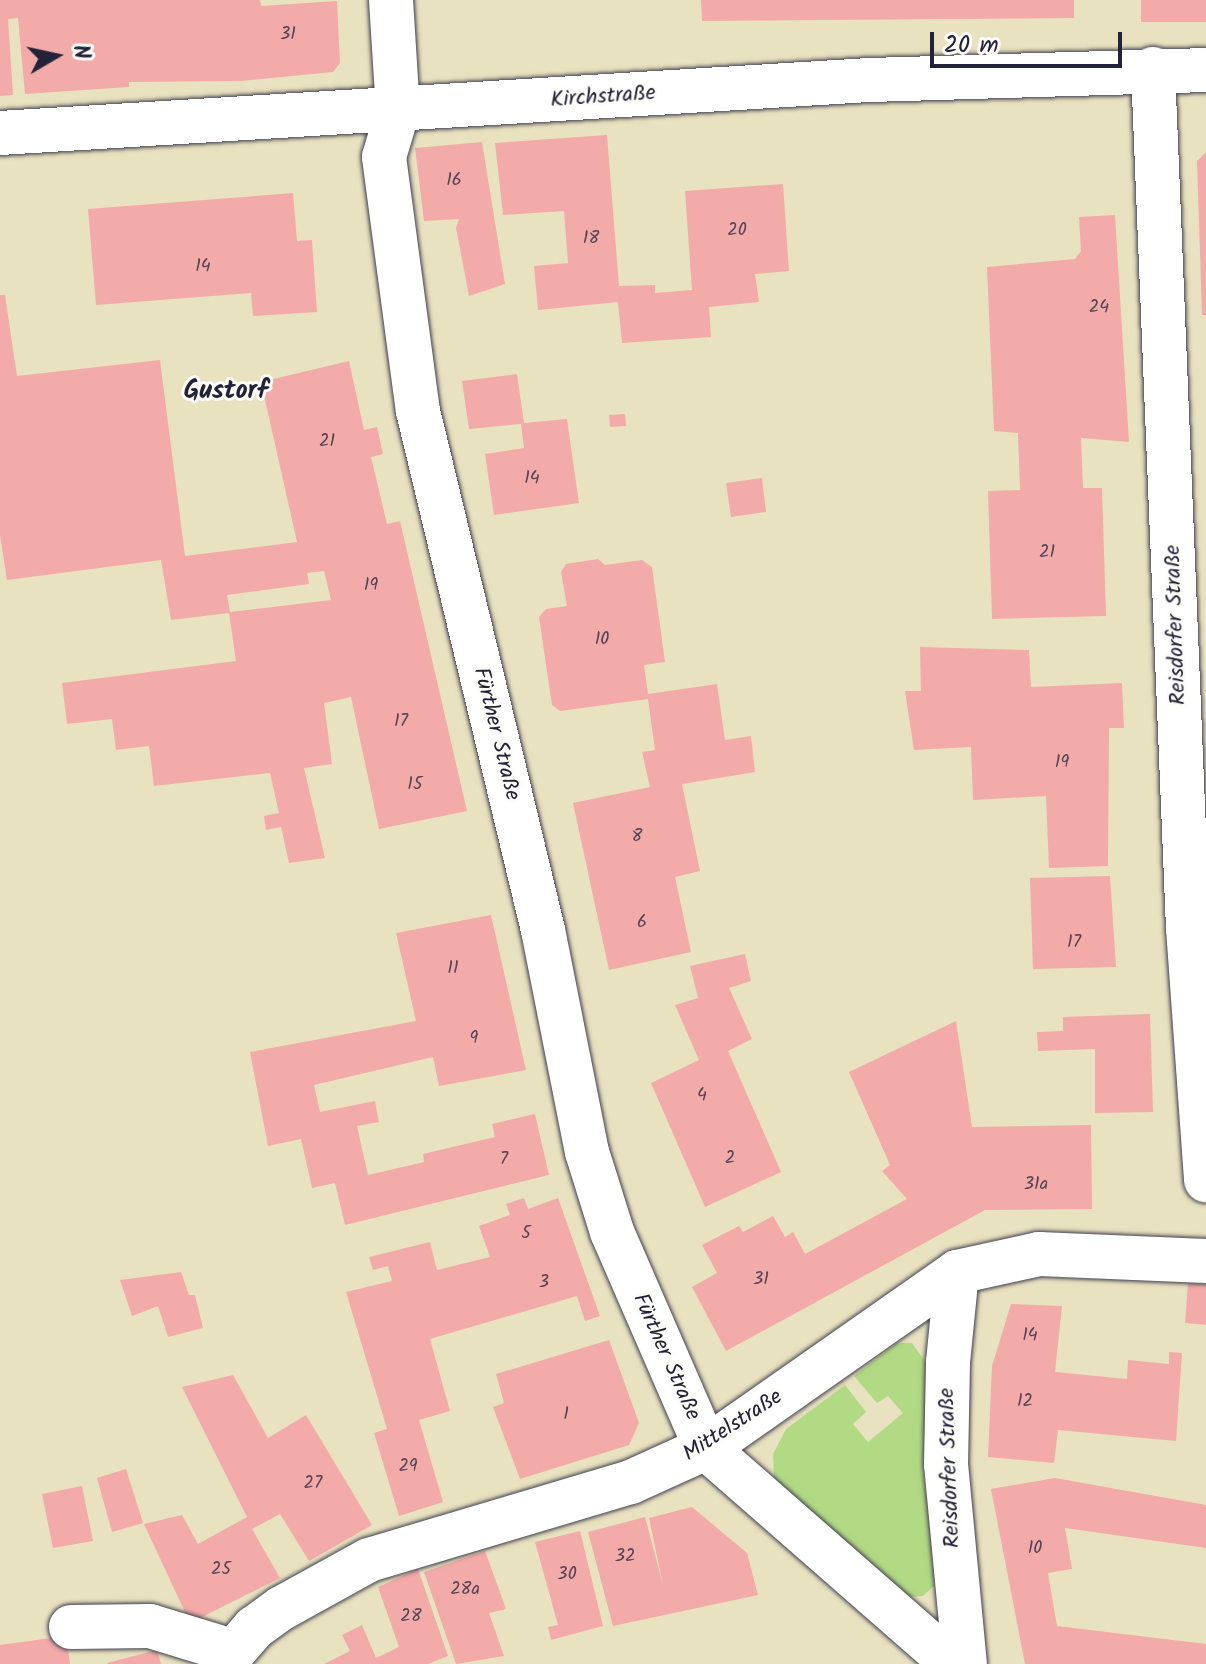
<!DOCTYPE html>
<meta charset="utf-8">
<style>
body{margin:0}
#map{position:relative;width:1206px;height:1664px;overflow:hidden;background:#e9e2c0;font-family:Kalam,sans-serif}
div>[style]{position:absolute}
.green>*{inset:0;background:#b2da84}
.building>*{inset:0;background:#f2aba8}
.roads{filter:drop-shadow(0 0 2px #403f4f) drop-shadow(0 0 2px #403f4f)}
.street>*{height:44px;margin:-22px;padding:0 22px;transform-origin:22px;border-radius:22px;background:#fff}
span{translate:-50% -50%;white-space:nowrap;text-align:center;line-height:1.15;-webkit-text-stroke:6px #fdfcf7;paint-order:stroke}
.number-label{font-size:18px;color:#564456}
.number-label span{-webkit-text-stroke-width:0}
.street-label{font-size:22px;color:#22223b}
.quarter-label{font-size:26px;color:#22223b;font-weight:700}
.north{position:absolute;left:16px;top:16px;width:80px;height:80px;-webkit-text-stroke:6px #fdfcf7;paint-order:stroke;rotate:81deg;font-size:22px;font-weight:700;line-height:32px;text-align:center;color:#22223b}
.north::after{content:'';display:block;margin:auto;width:28px;height:36px;background:#22223b;clip-path:polygon(50% 0,100% 100%,50% 72%,0 100%)}
.scale{position:absolute;left:930px;top:32px;width:192px;height:36px;box-sizing:border-box;border:4px solid #22223b;border-top:0;padding-left:10px;font-size:24px;line-height:28px;white-space:nowrap;color:#22223b;-webkit-text-stroke:6px #fdfcf7;paint-order:stroke}
</style>
<div id="map">
<div class="green">
<div style="clip-path:polygon(897px 1343px,912px 1343px,929px 1367px,923px 1469px,935px 1574px,934px 1586px,923px 1596px,909px 1597px,782px 1492px,774px 1477px,773px 1454px,786px 1429px,845px 1385px,866px 1412px,853px 1424px,868px 1442px,903px 1413px,888px 1396px,877px 1403px,854px 1376px)"></div>
</div>
<div class="building">
<div style="clip-path:polygon(0 0,260px 0,261px 6px,337px 1px,340px 63px,333px 72px,241px 81px,129px 82px,129px 87px,25px 94px,18px 18px,8px 19px,13px 95px,0 96px)"></div>
<div style="clip-path:polygon(701px 0,1074px 0,1074px 18px,702px 21px)"></div>
<div style="clip-path:polygon(1141px 0,1206px 0,1206px 22px,1141px 22px)"></div>
<div style="clip-path:polygon(607px 135px,619px 286px,655px 285px,655px 293px,692px 290px,685px 191px,783px 184px,789px 271px,755px 274px,759px 302px,709px 307px,711px 337px,622px 343px,618px 302px,538px 310px,534px 266px,568px 263px,564px 211px,503px 215px,495px 143px)"></div>
<div style="clip-path:polygon(482px 142px,505px 284px,469px 296px,456px 228px,459px 219px,424px 221px,415px 148px)"></div>
<div style="clip-path:polygon(1206px 152px,1206px 315px,1202px 315px,1197px 161px)"></div>
<div style="clip-path:polygon(293px 193px,297px 241px,312px 240px,317px 312px,253px 316px,251px 293px,96px 305px,88px 209px)"></div>
<div style="clip-path:polygon(1115px 215px,1129px 442px,1081px 438px,1083px 488px,1102px 488px,1106px 616px,992px 619px,988px 491px,1020px 490px,1018px 433px,994px 431px,987px 267px,1075px 259px,1081px 251px,1079px 217px)"></div>
<div style="clip-path:polygon(evenodd,0 295px,5px 295px,17px 376px,160px 360px,185px 556px,297px 542px,261px 382px,349px 361px,364px 430px,377px 427px,383px 454px,371px 457px,387px 524px,400px 521px,467px 811px,379px 829px,351px 697px,324px 703px,332px 764px,304px 768px,325px 858px,289px 863px,281px 827px,266px 830px,264px 816px,279px 813px,270px 773px,154px 786px,149px 746px,116px 750px,112px 719px,67px 724px,62px 683px,236px 661px,229px 613px,171px 620px,161px 560px,7px 580px,0 535px,0 295px,324px 571px,331px 600px,230px 612px,227px 595px,309px 584px,307px 573px,324px 571px)"></div>
<div style="clip-path:polygon(517px 374px,524px 423px,567px 419px,579px 503px,494px 515px,485px 454px,524px 448px,521px 424px,469px 429px,462px 381px)"></div>
<div style="clip-path:polygon(625px 414px,626px 426px,610px 427px,609px 415px)"></div>
<div style="clip-path:polygon(762px 478px,766px 512px,731px 517px,726px 483px)"></div>
<div style="clip-path:polygon(598px 559px,605px 565px,642px 560px,652px 567px,665px 662px,644px 665px,648px 694px,717px 684px,725px 740px,751px 736px,755px 772px,682px 784px,700px 871px,675px 877px,691px 952px,609px 970px,573px 803px,650px 787px,642px 752px,655px 750px,648px 699px,560px 711px,552px 705px,539px 617px,546px 609px,567px 606px,561px 572px,566px 564px)"></div>
<div style="clip-path:polygon(920px 647px,1029px 650px,1031px 687px,1122px 683px,1124px 728px,1109px 728px,1108px 866px,1049px 868px,1046px 796px,973px 800px,971px 747px,914px 750px,905px 691px,921px 691px)"></div>
<div style="clip-path:polygon(1110px 876px,1116px 967px,1033px 969px,1030px 878px)"></div>
<div style="clip-path:polygon(491px 915px,526px 1070px,439px 1086px,433px 1057px,314px 1085px,320px 1112px,375px 1101px,379px 1122px,357px 1126px,368px 1175px,424px 1162px,423px 1154px,495px 1137px,492px 1124px,535px 1114px,549px 1175px,345px 1225px,335px 1183px,312px 1188px,301px 1139px,268px 1146px,250px 1052px,416px 1021px,396px 933px)"></div>
<div style="clip-path:polygon(745px 954px,751px 981px,729px 988px,752px 1039px,728px 1051px,781px 1172px,705px 1207px,651px 1083px,699px 1060px,675px 1005px,698px 998px,690px 966px)"></div>
<div style="clip-path:polygon(1150px 1014px,1153px 1112px,1095px 1113px,1095px 1049px,1038px 1051px,1037px 1032px,1063px 1031px,1063px 1017px)"></div>
<div style="clip-path:polygon(956px 1021px,972px 1127px,1091px 1125px,1092px 1209px,985px 1210px,726px 1351px,692px 1287px,717px 1273px,702px 1245px,739px 1226px,743px 1232px,773px 1216px,785px 1237px,793px 1232px,805px 1254px,907px 1199px,882px 1171px,890px 1165px,849px 1072px)"></div>
<div style="clip-path:polygon(524px 1198px,528px 1209px,558px 1198px,600px 1316px,585px 1321px,577px 1296px,430px 1339px,450px 1411px,419px 1420px,443px 1502px,399px 1516px,374px 1433px,387px 1429px,346px 1292px,392px 1281px,388px 1266px,373px 1270px,369px 1257px,430px 1242px,437px 1270px,490px 1257px,479px 1226px,510px 1215px,506px 1204px)"></div>
<div style="clip-path:polygon(181px 1272px,189px 1295px,195px 1295px,203px 1328px,168px 1337px,158px 1306px,132px 1316px,120px 1280px)"></div>
<div style="clip-path:polygon(1188px 1283px,1206px 1285px,1206px 1325px,1185px 1323px)"></div>
<div style="clip-path:polygon(1011px 1304px,1062px 1306px,1055px 1372px,1127px 1379px,1128px 1360px,1169px 1364px,1169px 1352px,1182px 1353px,1176px 1441px,1058px 1430px,1054px 1463px,988px 1457px,992px 1366px)"></div>
<div style="clip-path:polygon(609px 1340px,639px 1423px,629px 1445px,520px 1479px,493px 1407px,504px 1403px,496px 1374px)"></div>
<div style="clip-path:polygon(233px 1375px,268px 1438px,306px 1415px,372px 1525px,309px 1561px,280px 1514px,252px 1529px,280px 1578px,190px 1623px,144px 1524px,182px 1515px,198px 1544px,247px 1517px,182px 1387px)"></div>
<div style="clip-path:polygon(126px 1469px,143px 1523px,112px 1532px,97px 1478px)"></div>
<div style="clip-path:polygon(1055px 1478px,1206px 1505px,1206px 1548px,1065px 1528px,1072px 1569px,1048px 1573px,1057px 1626px,1206px 1644px,1206px 1664px,1025px 1664px,991px 1489px)"></div>
<div style="clip-path:polygon(82px 1486px,93px 1541px,53px 1548px,42px 1494px)"></div>
<div style="clip-path:polygon(692px 1507px,747px 1553px,758px 1595px,613px 1626px,588px 1532px,645px 1517px,663px 1585px,649px 1518px)"></div>
<div style="clip-path:polygon(580px 1531px,603px 1626px,551px 1640px,548px 1627px,558px 1625px,535px 1542px)"></div>
<div style="clip-path:polygon(485px 1551px,506px 1609px,489px 1613px,504px 1656px,456px 1664px,424px 1572px)"></div>
<div style="clip-path:polygon(418px 1569px,448px 1656px,428px 1664px,324px 1664px,350px 1651px,342px 1635px,362px 1625px,376px 1658px,399px 1647px,378px 1587px)"></div>
<div style="clip-path:polygon(66px 1636px,70px 1664px,0 1664px,0 1645px)"></div>
<div style="clip-path:polygon(157px 1650px,161px 1664px,108px 1664px,107px 1663px)"></div>
</div>
<div class="roads">
<div class="street">
<div style="left:391px;top:0;width:110px;rotate:86.4deg"></div>
<div style="left:398px;top:110px;width:49px;rotate:106.6deg"></div>
<div style="left:384px;top:157px;width:256px;rotate:82.4deg"></div>
<div style="left:418px;top:411px;width:534px;rotate:76.46deg"></div>
<div style="left:543px;top:930px;width:226px;rotate:78.8deg"></div>
<div style="left:587px;top:1152px;width:84px;rotate:72.6deg"></div>
<div style="left:612px;top:1232px;width:236px;rotate:66.5deg"></div>
<div style="left:706px;top:1448px;width:328px;rotate:41.2deg"></div>
<div style="left:1153px;top:69px;width:860px;rotate:87.67deg"></div>
<div style="left:1188px;top:928px;width:253px;rotate:85.9deg"></div>
<div style="left:0;top:133px;width:872px;rotate:-3.49deg"></div>
<div style="left:870px;top:80px;width:336px;rotate:-1.7deg"></div>
<div style="left:957px;top:1272px;width:90px;rotate:95.7deg"></div>
<div style="left:948px;top:1362px;width:102px;rotate:91.1deg"></div>
<div style="left:946px;top:1464px;width:201px;rotate:84.6deg"></div>
<div style="left:71px;top:1627px;width:79px;rotate:-0.7deg"></div>
<div style="left:150px;top:1626px;width:86px;rotate:17deg"></div>
<div style="left:223px;top:1664px;width:48px;rotate:-49.3deg"></div>
<div style="left:254px;top:1628px;width:34px;rotate:-36deg"></div>
<div style="left:282px;top:1608px;width:99px;rotate:-28.9deg"></div>
<div style="left:369px;top:1560px;width:273px;rotate:-16.6deg"></div>
<div style="left:631px;top:1482px;width:82px;rotate:-24.4deg"></div>
<div style="left:706px;top:1448px;width:307px;rotate:-35deg"></div>
<div style="left:957px;top:1272px;width:84px;rotate:-12.4deg"></div>
<div style="left:1039px;top:1254px;width:167px;rotate:2.4deg"></div>
</div>
</div>
<div class="number-label">
<span style="left:288px;top:35px">31</span>
<span style="left:454px;top:181px">16</span>
<span style="left:737px;top:231px">20</span>
<span style="left:591px;top:239px">18</span>
<span style="left:203px;top:267px">14</span>
<span style="left:1099px;top:308px">24</span>
<span style="left:327px;top:442px">21</span>
<span style="left:532px;top:479px">14</span>
<span style="left:1047px;top:553px">21</span>
<span style="left:371px;top:586px">19</span>
<span style="left:602px;top:640px">10</span>
<span style="left:401px;top:722px">17</span>
<span style="left:1062px;top:763px">19</span>
<span style="left:415px;top:785px">15</span>
<span style="left:637px;top:837px">8</span>
<span style="left:642px;top:923px">6</span>
<span style="left:1074px;top:943px">17</span>
<span style="left:453px;top:969px">11</span>
<span style="left:474px;top:1039px">9</span>
<span style="left:702px;top:1096px">4</span>
<span style="left:730px;top:1159px">2</span>
<span style="left:504px;top:1160px">7</span>
<span style="left:1036px;top:1185px">31a</span>
<span style="left:526px;top:1234px">5</span>
<span style="left:761px;top:1280px">31</span>
<span style="left:544px;top:1283px">3</span>
<span style="left:1030px;top:1336px">14</span>
<span style="left:1025px;top:1402px">12</span>
<span style="left:566px;top:1415px">1</span>
<span style="left:408px;top:1467px">29</span>
<span style="left:313px;top:1484px">27</span>
<span style="left:1035px;top:1549px">10</span>
<span style="left:625px;top:1557px">32</span>
<span style="left:221px;top:1570px">25</span>
<span style="left:567px;top:1575px">30</span>
<span style="left:465px;top:1590px">28a</span>
<span style="left:411px;top:1617px">28</span>
</div>
<div class="street-label">
<span style="left:603px;top:97px;rotate:-4deg">Kirchstraße</span>
<span style="left:1176px;top:625px;rotate:-92deg">Reisdorfer Straße</span>
<span style="left:496px;top:734px;rotate:76deg">Fürther Straße</span>
<span style="left:666px;top:1357px;rotate:66deg">Fürther Straße</span>
<span style="left:733px;top:1426px;rotate:-33deg">Mittelstraße</span>
<span style="left:950px;top:1468px;rotate:-92deg">Reisdorfer Straße</span>
</div>
<div class="quarter-label">
<span style="left:226px;top:392px">Gustorf</span>
</div>
<div class="north">N</div>
<div class="scale">20 m</div>
</div>
